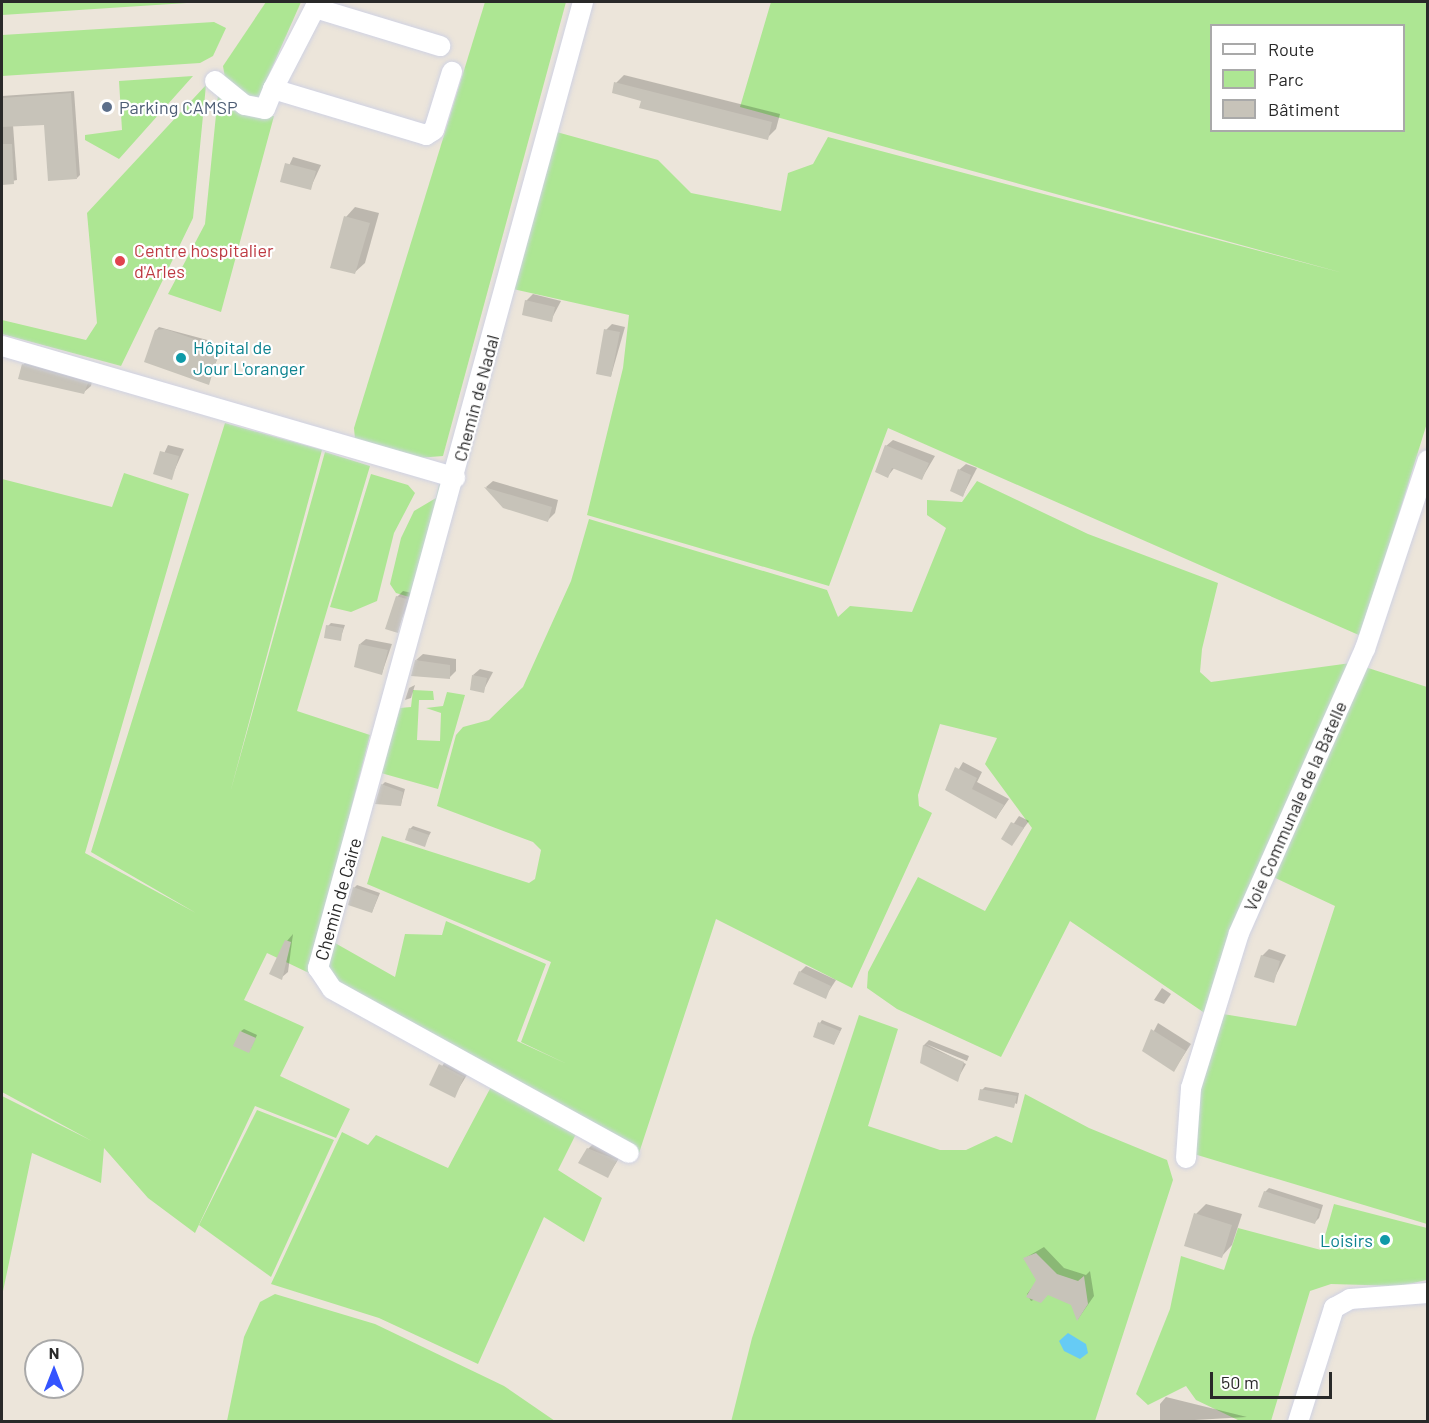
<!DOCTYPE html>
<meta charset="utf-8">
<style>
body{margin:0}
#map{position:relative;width:1429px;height:1423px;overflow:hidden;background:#ece5da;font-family:Barlow,sans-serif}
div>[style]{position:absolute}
.green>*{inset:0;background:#ade693}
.water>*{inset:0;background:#66cbf5}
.shadow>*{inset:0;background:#0003}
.building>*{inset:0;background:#c7c3b9}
.roads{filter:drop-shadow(0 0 2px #cfd2e3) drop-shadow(0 0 2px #cfd2e3)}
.minor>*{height:20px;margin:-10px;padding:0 10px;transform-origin:10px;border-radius:10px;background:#fff}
.dots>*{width:16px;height:16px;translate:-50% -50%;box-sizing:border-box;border:3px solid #fff;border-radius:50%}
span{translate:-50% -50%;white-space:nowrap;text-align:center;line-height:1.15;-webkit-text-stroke:4.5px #fff;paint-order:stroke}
.service-label{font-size:18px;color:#4e5e75}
.left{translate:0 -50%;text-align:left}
.health-label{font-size:18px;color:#be3a42}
.culture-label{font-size:18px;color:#0d838f}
.right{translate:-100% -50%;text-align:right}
.street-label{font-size:18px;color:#292929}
.frame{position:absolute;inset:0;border:3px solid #292929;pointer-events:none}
.legend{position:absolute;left:1210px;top:24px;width:195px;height:108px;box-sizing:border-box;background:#fff;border:2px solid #a9a9a9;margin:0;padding:8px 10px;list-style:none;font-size:18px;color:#292929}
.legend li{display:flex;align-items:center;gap:12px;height:30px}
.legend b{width:30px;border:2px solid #a9a9a9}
.north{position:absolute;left:24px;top:1339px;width:60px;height:60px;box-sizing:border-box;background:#fff;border:2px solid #a9a9a9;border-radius:50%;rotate:0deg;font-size:16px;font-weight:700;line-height:24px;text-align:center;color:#292929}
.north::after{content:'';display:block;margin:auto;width:21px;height:27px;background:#3454ff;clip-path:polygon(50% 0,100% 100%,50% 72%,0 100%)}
.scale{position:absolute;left:1210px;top:1372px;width:122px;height:27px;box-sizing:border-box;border:3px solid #292929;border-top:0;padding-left:8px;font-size:18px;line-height:21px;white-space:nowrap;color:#292929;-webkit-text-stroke:4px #fff;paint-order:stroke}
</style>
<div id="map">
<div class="green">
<div style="clip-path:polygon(2px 2px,202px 2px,2px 15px)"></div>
<div style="clip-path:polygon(266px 2px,301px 2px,259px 97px,243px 95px,225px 78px,223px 66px)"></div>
<div style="clip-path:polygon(485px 2px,566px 2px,443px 456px,418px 458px,355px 439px,354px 428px)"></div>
<div style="clip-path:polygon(evenodd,771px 2px,1427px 2px,1427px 423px,1361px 636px,888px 428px,829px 586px,587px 515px,623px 368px,629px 315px,513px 289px,553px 131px,658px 160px,691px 193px,781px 211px,788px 173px,813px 164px,828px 137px,1343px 273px,740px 107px,771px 2px,1212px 26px,1404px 26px,1404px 130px,1212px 130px,1212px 26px)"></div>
<div style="clip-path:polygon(214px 22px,226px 28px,213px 56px,200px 63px,2px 76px,2px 35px)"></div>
<div style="clip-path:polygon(193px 76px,119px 159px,85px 140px,85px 135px,122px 130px,119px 81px)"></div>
<div style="clip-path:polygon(206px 85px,193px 218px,121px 366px,2px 334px,2px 320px,86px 340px,97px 323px,87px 213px)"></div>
<div style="clip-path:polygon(218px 95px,239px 113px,274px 116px,221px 312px,168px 294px,205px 224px)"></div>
<div style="clip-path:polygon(225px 423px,322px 450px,230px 793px,325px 452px,370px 466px,297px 711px,370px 735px,309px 973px,267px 953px,244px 1000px,304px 1027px,280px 1076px,350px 1109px,336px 1138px,255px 1106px,195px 1233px,148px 1198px,104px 1148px,101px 1183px,32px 1153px,2px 1296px,2px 1096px,92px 1141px,2px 1092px,2px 479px,112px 507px,124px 473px,189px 494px,85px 853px,196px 913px,91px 852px)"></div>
<div style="clip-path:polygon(371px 474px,408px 485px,415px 493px,394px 533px,377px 601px,351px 612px,330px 607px)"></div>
<div style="clip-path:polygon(440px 480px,450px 482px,416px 599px,396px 593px,390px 584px,401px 538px,414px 511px,436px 498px)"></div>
<div style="clip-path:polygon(977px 481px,1088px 534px,1218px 583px,1202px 649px,1200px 672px,1211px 682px,1351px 663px,1261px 860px,1206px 1014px,1070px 921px,1001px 1057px,897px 1009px,867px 988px,868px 972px,918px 877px,985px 911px,1032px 828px,985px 764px,997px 738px,940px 724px,918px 795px,919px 806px,932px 813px,852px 988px,716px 919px,639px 1153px,328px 979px,326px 960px,335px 943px,395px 977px,405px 934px,442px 935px,446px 921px,546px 964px,517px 1041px,567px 1064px,521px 1042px,551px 962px,367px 884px,382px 836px,529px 883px,535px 879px,541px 850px,533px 842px,437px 806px,456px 735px,463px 727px,489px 720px,523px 687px,571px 581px,589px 519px,827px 590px,838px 617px,850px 606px,912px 612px,946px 528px,927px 515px,927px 500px,962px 502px)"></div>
<div style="clip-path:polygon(1365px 667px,1427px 687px,1427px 1224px,1194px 1154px,1193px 1111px,1223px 1014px,1296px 1026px,1335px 906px,1269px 875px)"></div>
<div style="clip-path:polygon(413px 690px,433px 691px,434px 700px,419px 700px,417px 740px,440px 741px,441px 713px,426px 708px,443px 706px,447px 692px,465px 695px,438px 789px,381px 773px,400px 708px,411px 707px)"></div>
<div style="clip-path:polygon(859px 1015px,898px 1029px,868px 1126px,940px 1150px,966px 1150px,996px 1136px,1012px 1143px,1025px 1094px,1089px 1128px,1167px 1160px,1173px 1180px,1095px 1421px,731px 1422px,752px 1338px)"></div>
<div style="clip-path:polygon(492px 1085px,578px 1130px,558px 1170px,602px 1198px,584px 1242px,544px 1217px,478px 1364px,379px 1318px,271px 1284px,342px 1132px,368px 1145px,376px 1135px,448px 1168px)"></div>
<div style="clip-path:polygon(257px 1110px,334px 1140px,271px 1277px,199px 1225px)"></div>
<div style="clip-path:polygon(1334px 1204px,1427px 1228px,1427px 1280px,1399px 1286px,1331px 1284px,1310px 1291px,1271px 1421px,1240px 1421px,1196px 1400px,1186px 1386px,1148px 1405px,1136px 1394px,1170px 1309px,1181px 1256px,1224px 1270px,1238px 1228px,1321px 1250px)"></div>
<div style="clip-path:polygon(275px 1294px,375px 1324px,504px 1386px,555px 1421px,227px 1421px,244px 1337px,260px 1302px)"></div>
</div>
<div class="water">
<div style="clip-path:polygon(1068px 1333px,1086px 1344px,1088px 1353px,1080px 1359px,1064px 1351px,1059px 1341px)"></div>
</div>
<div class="shadow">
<div style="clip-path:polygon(624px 75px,780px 114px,776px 129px,767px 138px,643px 100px,616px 83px)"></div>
<div style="clip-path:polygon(74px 91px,80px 175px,77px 178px,46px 124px,13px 125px,17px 180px,2px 183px,2px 96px)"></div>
<div style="clip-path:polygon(293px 157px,321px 165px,310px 189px,282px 181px)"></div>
<div style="clip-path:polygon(355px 207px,379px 213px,365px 263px,355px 272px,346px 217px)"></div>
<div style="clip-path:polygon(533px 294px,561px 301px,551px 320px,526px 301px)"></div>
<div style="clip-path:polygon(612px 324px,625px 327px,611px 376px,606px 330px)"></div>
<div style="clip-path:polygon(159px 327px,211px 341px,209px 347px,220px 352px,208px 383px,156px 330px)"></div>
<div style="clip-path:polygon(30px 358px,93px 377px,91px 386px,84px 392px,23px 365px)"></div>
<div style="clip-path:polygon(893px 440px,935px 456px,922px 478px,895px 467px,888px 476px,886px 446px)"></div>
<div style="clip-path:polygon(168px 445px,184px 449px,171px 478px,155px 473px)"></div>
<div style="clip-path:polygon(966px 464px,977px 468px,963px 495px,959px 470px)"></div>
<div style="clip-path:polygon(493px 481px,558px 500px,555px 513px,548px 520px,504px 507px,486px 487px)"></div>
<div style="clip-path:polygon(403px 591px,412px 593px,397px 631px,397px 597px)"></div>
<div style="clip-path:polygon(331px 623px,345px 625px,340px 639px,328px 626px)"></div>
<div style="clip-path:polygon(366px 639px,392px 644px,382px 673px,360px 644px)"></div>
<div style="clip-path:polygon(423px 654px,456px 659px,456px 671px,450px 677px,416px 660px)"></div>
<div style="clip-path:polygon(480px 669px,493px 672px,483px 691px,473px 675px)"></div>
<div style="clip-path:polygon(415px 685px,411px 698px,405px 700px,409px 688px)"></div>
<div style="clip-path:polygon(963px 762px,982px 772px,977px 782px,1009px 799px,996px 818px,947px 790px)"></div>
<div style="clip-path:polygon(385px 782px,405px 789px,401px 804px,382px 785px)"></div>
<div style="clip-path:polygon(1019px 816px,1029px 821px,1012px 844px,1003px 839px)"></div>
<div style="clip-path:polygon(413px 826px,431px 832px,424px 845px,410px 829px)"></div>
<div style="clip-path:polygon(357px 885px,380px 893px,372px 912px,354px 888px)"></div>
<div style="clip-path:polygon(293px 934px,288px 972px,281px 978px,287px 941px)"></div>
<div style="clip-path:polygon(1269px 949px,1286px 955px,1273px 981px,1262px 956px)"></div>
<div style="clip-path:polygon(806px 966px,836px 980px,825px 997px,800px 972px)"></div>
<div style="clip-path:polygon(1162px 988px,1171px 994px,1164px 1004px,1154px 1000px)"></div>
<div style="clip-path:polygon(822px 1020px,842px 1028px,834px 1044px,820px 1023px)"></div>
<div style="clip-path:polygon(1158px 1023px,1191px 1044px,1174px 1070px,1144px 1050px)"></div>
<div style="clip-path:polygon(244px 1029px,257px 1035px,251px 1048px,241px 1031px)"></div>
<div style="clip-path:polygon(929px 1040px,969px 1056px,967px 1061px,926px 1044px,966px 1064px,957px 1080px,921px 1062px,924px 1045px)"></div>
<div style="clip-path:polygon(447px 1058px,470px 1070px,454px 1096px,431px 1085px)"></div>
<div style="clip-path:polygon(985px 1087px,1019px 1093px,1017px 1104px,982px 1090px)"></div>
<div style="clip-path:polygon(593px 1144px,621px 1155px,608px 1176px,588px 1149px)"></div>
<div style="clip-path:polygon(1269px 1188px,1323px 1205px,1319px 1218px,1315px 1222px,1265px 1192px)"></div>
<div style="clip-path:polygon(1206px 1204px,1242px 1214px,1232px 1245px,1222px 1256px,1196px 1214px)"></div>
<div style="clip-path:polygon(1044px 1247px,1064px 1268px,1086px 1275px,1090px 1271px,1094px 1296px,1078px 1319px,1073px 1304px,1048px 1293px,1031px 1301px,1027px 1294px,1038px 1280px,1025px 1258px)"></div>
<div style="clip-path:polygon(1166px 1397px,1247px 1417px,1160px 1422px,1160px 1404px)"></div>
</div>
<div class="building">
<div style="clip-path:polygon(614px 82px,772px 122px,768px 140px,639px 108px,641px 101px,612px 93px)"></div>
<div style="clip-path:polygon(71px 93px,77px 179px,48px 181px,44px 125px,2px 127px,2px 98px)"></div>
<div style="clip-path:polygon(2px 144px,12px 144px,14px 184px,2px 185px)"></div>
<div style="clip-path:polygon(285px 163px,316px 171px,311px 190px,280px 182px)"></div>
<div style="clip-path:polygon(344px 216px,370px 223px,355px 274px,330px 268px)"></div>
<div style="clip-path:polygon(525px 300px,555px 307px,552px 322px,522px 315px)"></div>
<div style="clip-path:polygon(165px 329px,209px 344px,207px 350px,218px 355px,209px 385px,144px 362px,155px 330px)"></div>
<div style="clip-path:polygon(604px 329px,620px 332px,611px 377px,596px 374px)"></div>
<div style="clip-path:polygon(22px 364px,88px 383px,84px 394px,18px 379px)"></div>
<div style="clip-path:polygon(885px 445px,929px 463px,922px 480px,892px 468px,888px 478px,875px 472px)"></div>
<div style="clip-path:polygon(160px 451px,179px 456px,172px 480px,153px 474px)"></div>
<div style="clip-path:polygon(958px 469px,971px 475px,963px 497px,950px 491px)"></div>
<div style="clip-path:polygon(484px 487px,552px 507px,548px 522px,503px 508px)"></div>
<div style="clip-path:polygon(396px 596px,407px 599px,398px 633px,385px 629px)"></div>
<div style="clip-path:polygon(326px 625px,343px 628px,341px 641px,324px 638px)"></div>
<div style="clip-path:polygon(359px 644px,388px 650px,382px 675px,354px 667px)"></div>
<div style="clip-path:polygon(415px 660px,450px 665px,450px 679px,411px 676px)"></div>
<div style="clip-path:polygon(472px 675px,487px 678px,484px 693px,470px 690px)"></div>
<div style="clip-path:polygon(955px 767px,977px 778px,972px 789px,1004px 805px,996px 819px,945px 790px)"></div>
<div style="clip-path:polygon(381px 784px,403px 792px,401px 806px,375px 804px)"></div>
<div style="clip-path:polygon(1011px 822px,1024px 828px,1012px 846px,1001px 839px)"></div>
<div style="clip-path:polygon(409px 828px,429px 835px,425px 847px,405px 840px)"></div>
<div style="clip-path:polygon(353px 887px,378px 896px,372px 913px,348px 905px)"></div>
<div style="clip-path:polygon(285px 940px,291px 942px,282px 980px,269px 974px)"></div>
<div style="clip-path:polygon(1261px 955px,1280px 961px,1274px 983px,1254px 977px)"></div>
<div style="clip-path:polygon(799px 971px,831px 986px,826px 999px,793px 984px)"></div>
<div style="clip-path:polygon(818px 1022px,840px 1031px,834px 1045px,813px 1037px)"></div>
<div style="clip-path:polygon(1151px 1029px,1186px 1051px,1174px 1072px,1142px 1051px)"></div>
<div style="clip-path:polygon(240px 1031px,256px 1038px,249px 1053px,233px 1046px)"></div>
<div style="clip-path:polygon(923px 1045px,964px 1062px,958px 1082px,920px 1063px)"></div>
<div style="clip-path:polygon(439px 1064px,464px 1077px,455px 1098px,429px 1085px)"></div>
<div style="clip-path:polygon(980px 1089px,1017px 1096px,1014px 1108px,978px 1100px)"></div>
<div style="clip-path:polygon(587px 1148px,617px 1160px,608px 1178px,578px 1163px)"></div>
<div style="clip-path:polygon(1264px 1191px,1320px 1209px,1315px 1224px,1258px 1207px)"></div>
<div style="clip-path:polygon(1194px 1213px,1232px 1225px,1222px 1258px,1184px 1246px)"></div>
<div style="clip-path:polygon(1036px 1253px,1057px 1274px,1078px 1281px,1084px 1276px,1088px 1304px,1077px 1321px,1071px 1305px,1048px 1295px,1041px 1303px,1026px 1297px,1036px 1280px,1023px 1258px)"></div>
</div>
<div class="roads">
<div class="minor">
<div style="left:583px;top:2px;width:1002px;rotate:105.34deg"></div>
<div style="left:318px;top:968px;width:25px;rotate:56deg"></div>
<div style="left:332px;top:989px;width:339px;rotate:28.9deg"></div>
<div style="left:215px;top:81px;width:38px;rotate:39deg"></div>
<div style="left:245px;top:105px;width:20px;rotate:11deg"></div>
<div style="left:265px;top:109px;width:22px;rotate:-68deg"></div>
<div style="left:273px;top:89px;width:160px;rotate:16.7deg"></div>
<div style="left:426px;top:135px;width:9px;rotate:-32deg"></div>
<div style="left:434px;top:130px;width:61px;rotate:-72.8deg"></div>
<div style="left:273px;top:89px;width:91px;rotate:-62.6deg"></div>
<div style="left:315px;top:8px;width:131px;rotate:16.9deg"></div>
<div style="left:2px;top:346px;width:472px;rotate:16.2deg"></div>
<div style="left:1186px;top:1158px;width:70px;rotate:-85.9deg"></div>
<div style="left:1191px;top:1088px;width:162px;rotate:-72.8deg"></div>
<div style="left:1239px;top:933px;width:311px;rotate:-66.1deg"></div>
<div style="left:1365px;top:649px;width:199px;rotate:-71.6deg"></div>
<div style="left:1298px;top:1422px;width:120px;rotate:-72.5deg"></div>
<div style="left:1334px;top:1308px;width:18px;rotate:-29deg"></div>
<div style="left:1350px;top:1299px;width:78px;rotate:-4.4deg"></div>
</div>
</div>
<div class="dots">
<div style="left:107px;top:107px;background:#5c6f8a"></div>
<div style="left:120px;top:261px;background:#e0444e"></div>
<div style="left:181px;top:358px;background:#0f9aa8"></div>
<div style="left:1385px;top:1240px;background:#0f9aa8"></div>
</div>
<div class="service-label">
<span class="left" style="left:119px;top:107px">Parking CAMSP</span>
</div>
<div class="health-label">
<span class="left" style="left:134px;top:261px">Centre hospitalier<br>d'Arles</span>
</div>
<div class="culture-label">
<span class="left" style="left:193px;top:358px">Hôpital de<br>Jour L'oranger</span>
<span class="right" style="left:1373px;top:1240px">Loisirs</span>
</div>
<div class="street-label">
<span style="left:476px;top:398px;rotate:-75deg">Chemin de Nadal</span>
<span style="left:1295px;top:806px;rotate:-66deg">Voie Communale de la Batelle</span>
<span style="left:338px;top:899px;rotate:-74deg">Chemin de Caire</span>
</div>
<div class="frame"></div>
<ul class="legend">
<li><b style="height:8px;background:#fff"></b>Route</li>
<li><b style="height:16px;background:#ade693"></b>Parc</li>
<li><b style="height:16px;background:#c7c3b9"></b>Bâtiment</li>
</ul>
<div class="north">N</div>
<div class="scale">50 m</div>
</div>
